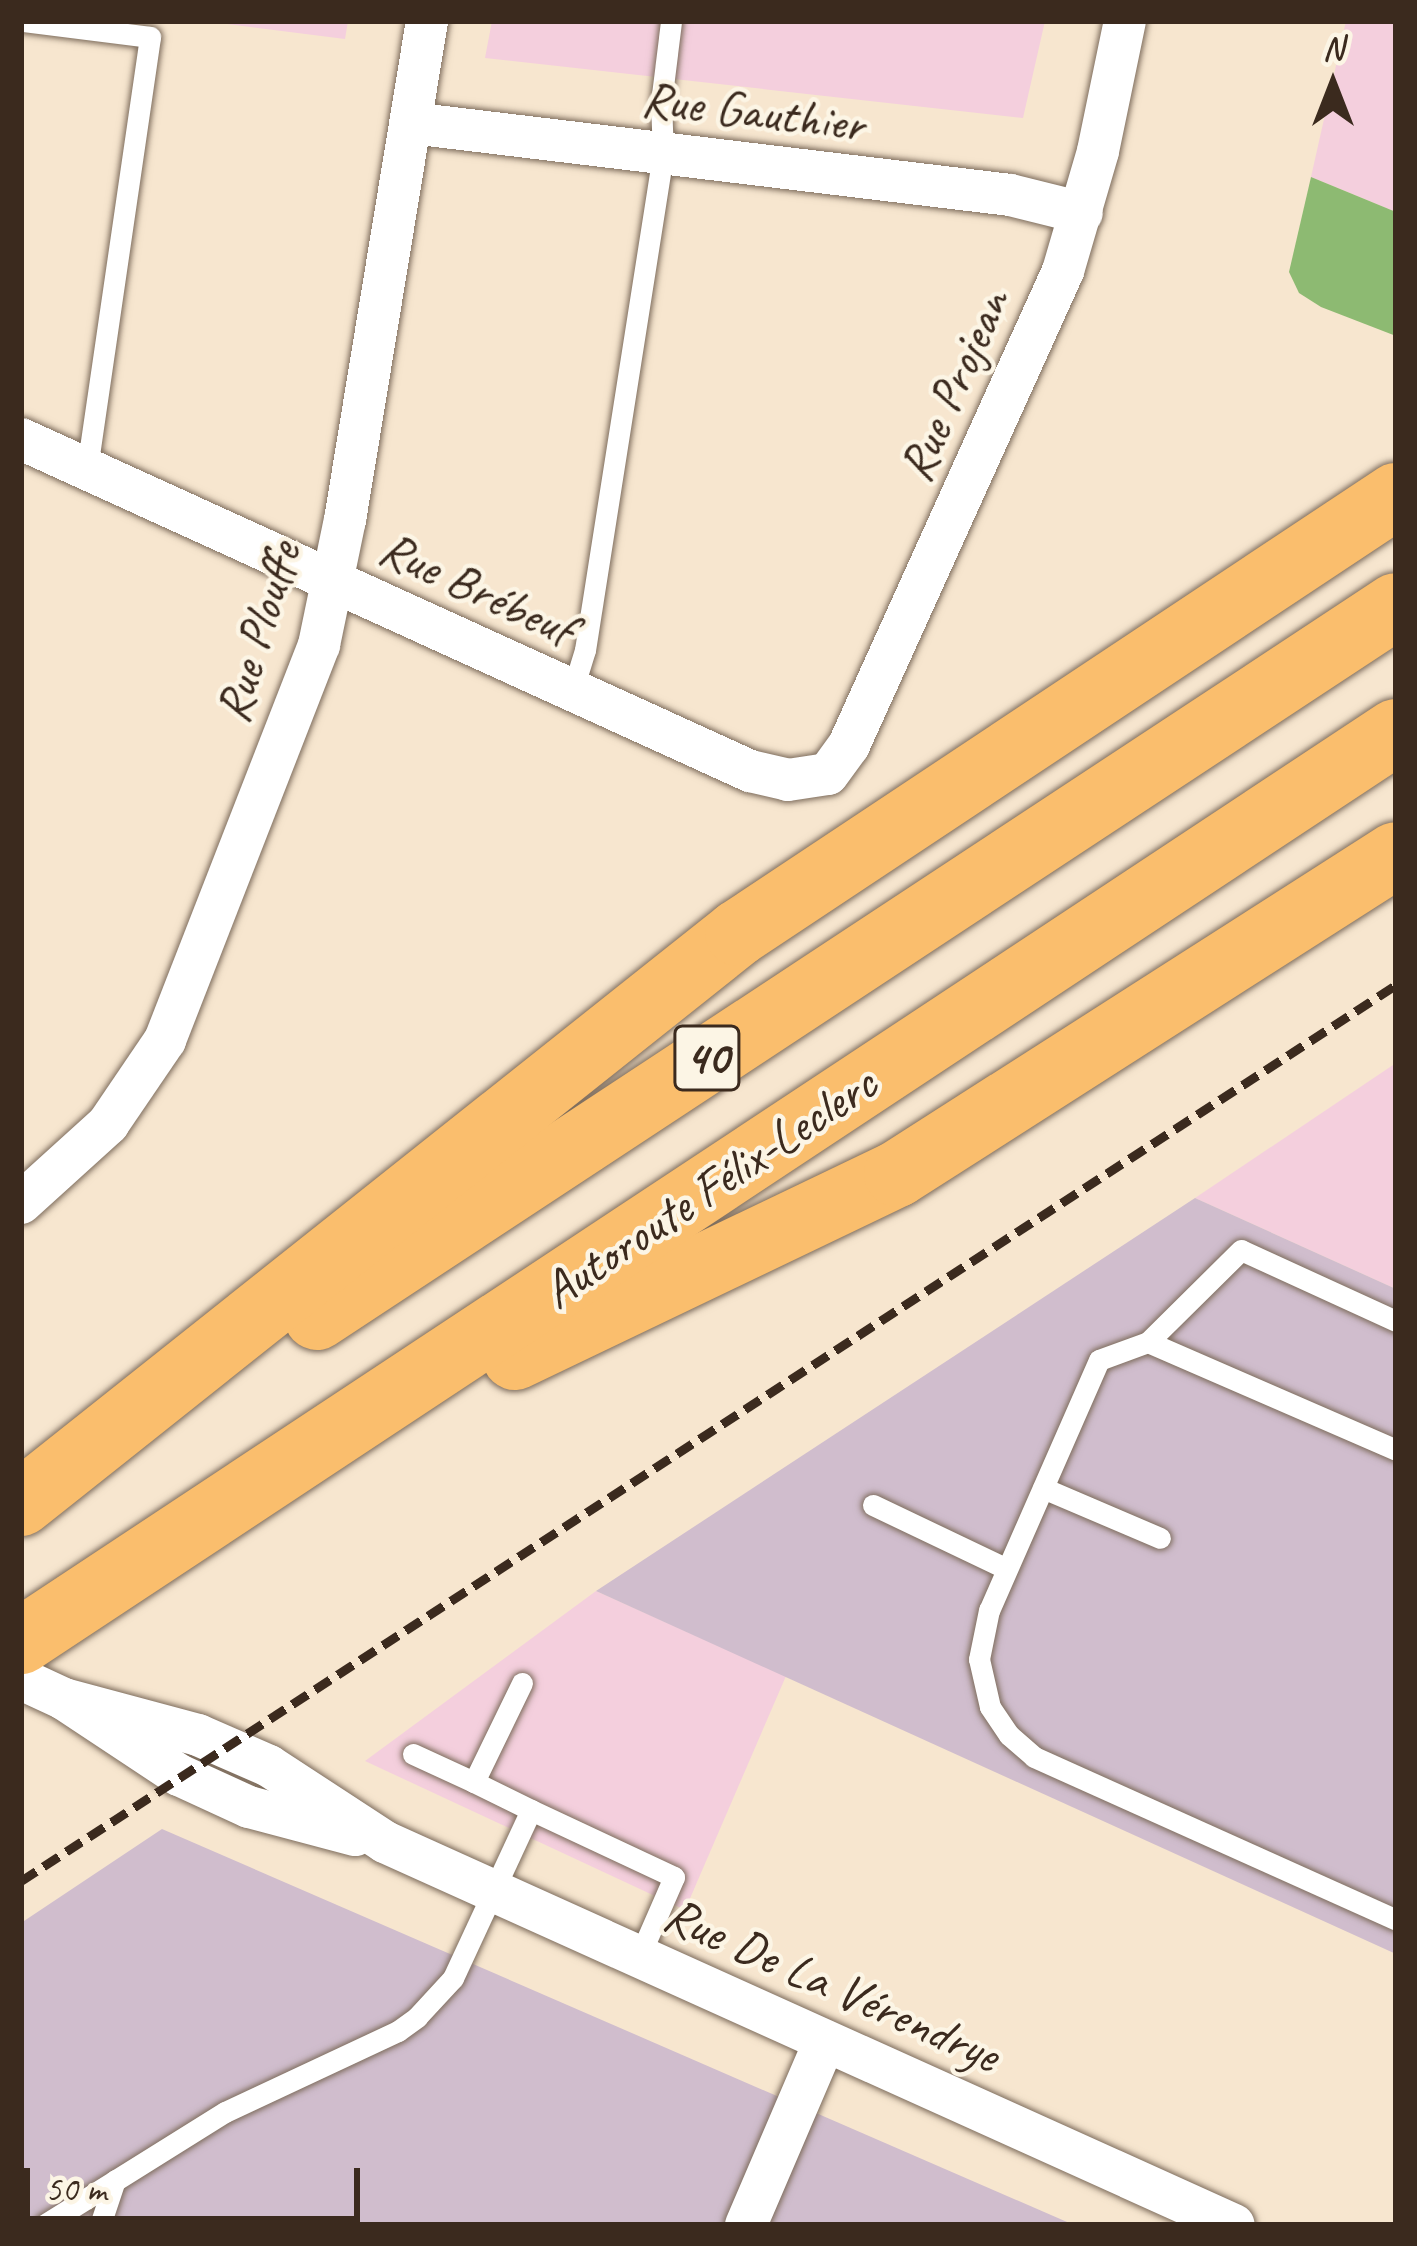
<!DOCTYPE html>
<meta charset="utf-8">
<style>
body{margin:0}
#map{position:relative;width:1417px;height:2246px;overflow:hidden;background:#f7e6cf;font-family:Caveat,sans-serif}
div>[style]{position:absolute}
.built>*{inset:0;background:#f4cfdd}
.industrial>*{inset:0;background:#d0bdcd}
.forest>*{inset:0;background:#8dba72}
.roads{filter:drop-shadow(0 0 3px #7d6c5c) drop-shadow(0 0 3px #7d6c5c)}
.service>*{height:21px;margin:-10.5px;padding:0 10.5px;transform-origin:10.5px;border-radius:10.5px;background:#fff}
.minor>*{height:42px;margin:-21px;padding:0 21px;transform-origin:21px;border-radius:21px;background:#fff}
.motorway>*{height:66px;margin:-33px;padding:0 33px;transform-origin:33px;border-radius:33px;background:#fabe6d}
.rail>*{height:9px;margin-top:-4.5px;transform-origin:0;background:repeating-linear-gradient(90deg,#3b2a1e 0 18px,transparent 0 27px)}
span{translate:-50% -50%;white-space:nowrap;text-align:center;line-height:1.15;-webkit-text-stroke:9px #fcf5e5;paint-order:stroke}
.shield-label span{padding:3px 9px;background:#fcf5e5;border:3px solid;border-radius:9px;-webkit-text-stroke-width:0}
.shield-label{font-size:48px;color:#3b2a1e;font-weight:700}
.street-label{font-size:51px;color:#3b2a1e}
.frame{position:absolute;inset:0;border:24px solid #3b2a1e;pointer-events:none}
.north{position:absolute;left:1273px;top:24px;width:120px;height:120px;-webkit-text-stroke:9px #fcf5e5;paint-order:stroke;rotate:0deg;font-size:33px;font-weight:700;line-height:48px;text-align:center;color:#3b2a1e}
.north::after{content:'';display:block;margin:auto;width:42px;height:54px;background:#3b2a1e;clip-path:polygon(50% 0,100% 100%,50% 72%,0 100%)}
.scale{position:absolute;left:24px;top:2168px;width:336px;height:54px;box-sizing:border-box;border:6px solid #3b2a1e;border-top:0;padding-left:15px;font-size:36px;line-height:42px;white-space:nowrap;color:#3b2a1e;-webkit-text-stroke:9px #fcf5e5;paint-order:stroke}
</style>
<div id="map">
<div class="built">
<div style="clip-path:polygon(204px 21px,348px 21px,345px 39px)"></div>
<div style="clip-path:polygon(492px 21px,1045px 21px,1023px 118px,485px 58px)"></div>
<div style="clip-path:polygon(1346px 21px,1396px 21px,1396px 212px,1311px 177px)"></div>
<div style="clip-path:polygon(1396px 1063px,1396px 1289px,1195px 1198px)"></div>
<div style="clip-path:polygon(596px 1591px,786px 1676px,685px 1910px,365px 1761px)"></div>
</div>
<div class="industrial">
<div style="clip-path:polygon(1195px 1198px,1396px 1289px,1396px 1954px,596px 1591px)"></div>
<div style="clip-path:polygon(162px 1829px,1074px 2225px,21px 2225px,21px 1923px)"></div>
</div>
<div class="forest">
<div style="clip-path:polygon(1311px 177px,1396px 212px,1396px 336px,1321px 307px,1299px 293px,1289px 272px)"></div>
</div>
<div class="roads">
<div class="service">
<div style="left:22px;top:21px;width:129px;rotate:7.1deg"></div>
<div style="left:150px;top:37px;width:437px;rotate:98.3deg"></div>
<div style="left:572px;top:692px;width:44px;rotate:-72.8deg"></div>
<div style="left:585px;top:650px;width:502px;rotate:-81.06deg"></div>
<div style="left:663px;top:154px;width:51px;rotate:-92.2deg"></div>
<div style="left:661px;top:103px;width:83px;rotate:-83deg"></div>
<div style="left:1396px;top:1321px;width:170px;rotate:-155.4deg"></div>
<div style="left:1241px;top:1250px;width:131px;rotate:135.3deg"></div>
<div style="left:1148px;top:1342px;width:270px;rotate:23.5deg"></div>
<div style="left:1148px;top:1342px;width:52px;rotate:159.8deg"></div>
<div style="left:1099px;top:1360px;width:273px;rotate:113.7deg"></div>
<div style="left:989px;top:1610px;width:50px;rotate:101.5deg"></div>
<div style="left:979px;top:1659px;width:49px;rotate:77.1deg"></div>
<div style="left:990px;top:1707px;width:34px;rotate:56deg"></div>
<div style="left:1009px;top:1735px;width:33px;rotate:41deg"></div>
<div style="left:1034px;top:1757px;width:397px;rotate:24.2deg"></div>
<div style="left:1043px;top:1488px;width:127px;rotate:23.1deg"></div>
<div style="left:873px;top:1505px;width:148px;rotate:25.5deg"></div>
<div style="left:522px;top:1683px;width:110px;rotate:115.9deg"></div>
<div style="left:474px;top:1782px;width:64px;rotate:26.2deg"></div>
<div style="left:413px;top:1754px;width:67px;rotate:24.7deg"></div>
<div style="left:44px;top:2225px;width:213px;rotate:-32deg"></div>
<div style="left:225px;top:2112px;width:191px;rotate:-25.1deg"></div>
<div style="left:398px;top:2031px;width:24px;rotate:-36deg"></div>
<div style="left:417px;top:2017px;width:53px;rotate:-47.3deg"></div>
<div style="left:453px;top:1978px;width:185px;rotate:-65.1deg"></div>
<div style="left:531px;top:1810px;width:158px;rotate:25.1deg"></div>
<div style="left:674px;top:1877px;width:87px;rotate:113.6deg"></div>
<div style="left:100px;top:2225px;width:47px;rotate:-71.6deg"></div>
</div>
<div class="minor">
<div style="left:411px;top:123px;width:603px;rotate:6.85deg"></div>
<div style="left:1010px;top:195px;width:74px;rotate:14deg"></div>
<div style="left:21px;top:439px;width:801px;rotate:24.49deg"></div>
<div style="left:750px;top:771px;width:39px;rotate:13deg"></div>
<div style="left:788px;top:780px;width:40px;rotate:-8.5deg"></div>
<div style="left:828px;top:774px;width:36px;rotate:-54deg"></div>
<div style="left:849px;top:745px;width:520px;rotate:-65.7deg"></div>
<div style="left:1063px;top:271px;width:125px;rotate:-73.7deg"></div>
<div style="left:1098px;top:151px;width:133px;rotate:-78.3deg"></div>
<div style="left:21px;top:1203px;width:118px;rotate:-42.2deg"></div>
<div style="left:108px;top:1124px;width:102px;rotate:-55.8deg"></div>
<div style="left:165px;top:1040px;width:424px;rotate:-68.7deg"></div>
<div style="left:319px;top:645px;width:128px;rotate:-78.3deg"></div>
<div style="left:345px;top:520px;width:506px;rotate:-80.67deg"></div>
<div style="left:21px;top:1679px;width:47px;rotate:24.9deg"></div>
<div style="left:64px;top:1699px;width:138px;rotate:33.5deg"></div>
<div style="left:179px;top:1775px;width:77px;rotate:24.6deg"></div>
<div style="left:249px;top:1807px;width:110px;rotate:14.8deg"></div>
<div style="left:64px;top:1699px;width:139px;rotate:15deg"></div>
<div style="left:198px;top:1735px;width:77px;rotate:23.6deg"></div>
<div style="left:269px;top:1766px;width:139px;rotate:33.2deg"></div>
<div style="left:385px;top:1842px;width:931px;rotate:24.28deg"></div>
<div style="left:746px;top:2225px;width:200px;rotate:-66.8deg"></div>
</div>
<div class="motorway">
<div style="left:317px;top:1317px;width:1292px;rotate:-33.38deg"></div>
<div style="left:515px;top:1357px;width:424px;rotate:-25.6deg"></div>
<div style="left:897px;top:1174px;width:592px;rotate:-32.59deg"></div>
<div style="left:21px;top:1503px;width:916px;rotate:-38.48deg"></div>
<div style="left:738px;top:933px;width:790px;rotate:-33.59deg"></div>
<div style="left:21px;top:1641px;width:1648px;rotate:-33.47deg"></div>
</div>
</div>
<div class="rail">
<div style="left:21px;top:1881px;width:1641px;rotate:-33.09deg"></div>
</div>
<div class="shield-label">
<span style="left:707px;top:1058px">40</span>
</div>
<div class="street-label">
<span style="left:753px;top:111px;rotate:7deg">Rue Gauthier</span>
<span style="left:953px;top:385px;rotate:-66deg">Rue Projean</span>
<span style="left:477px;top:588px;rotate:25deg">Rue Brébeuf</span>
<span style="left:257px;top:632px;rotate:-73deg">Rue Plouffe</span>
<span style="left:709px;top:1187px;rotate:-34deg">Autoroute Félix-Leclerc</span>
<span style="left:832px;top:1984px;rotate:24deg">Rue De La Vérendrye</span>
</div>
<div class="frame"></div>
<div class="north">N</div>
<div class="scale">50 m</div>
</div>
